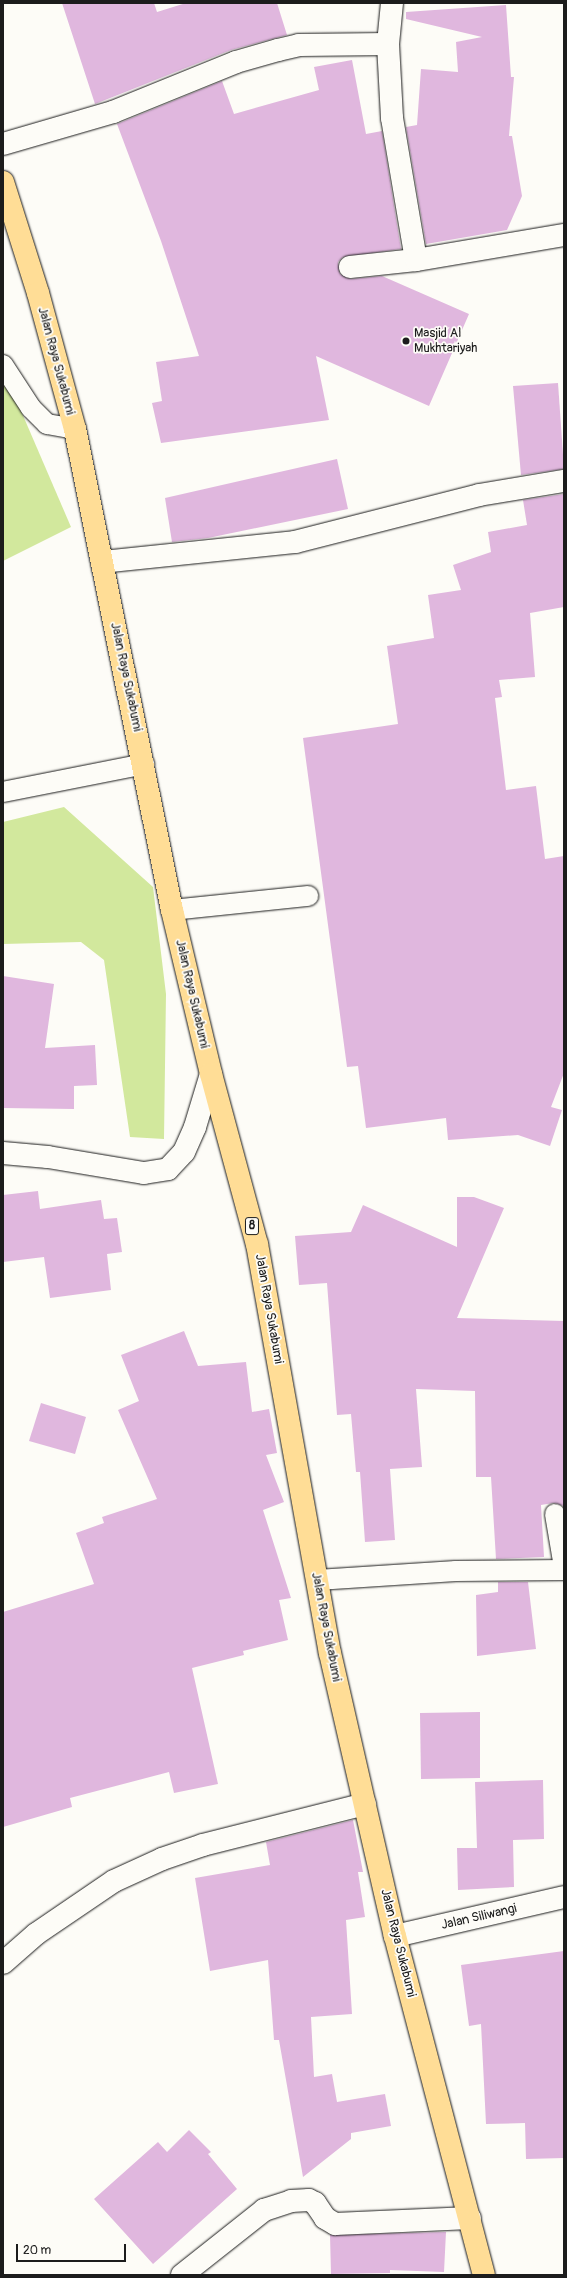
<!DOCTYPE html>
<style>
body{margin:0}
#map{position:relative;width:567px;height:2278px;overflow:hidden;background:#fdfcf7;font-family:Pangolin,sans-serif}
div>[style]{position:absolute}
.green>*{inset:0;background:#d2e89d}
.building>*{inset:0;background:#e0b7de}
.roads{filter:drop-shadow(0 0 1px #1c1c1c) drop-shadow(0 0 1px #1c1c1c)}
.service>*{height:20px;margin:-10px;padding:0 10px;transform-origin:10px;border-radius:10px;background:#fdfcf7}
.minor>*{height:22px;margin:-11px;padding:0 11px;transform-origin:11px;border-radius:11px;background:#fdfcf7}
.trunk>*{height:22px;margin:-11px;padding:0 11px;transform-origin:11px;border-radius:11px;background:#ffdd96}
.dots>*{width:11px;height:11px;translate:-50% -50%;box-sizing:border-box;border:2px solid #fdfcf7;border-radius:50%}
span{translate:-50% -50%;white-space:nowrap;text-align:center;line-height:1.15;-webkit-text-stroke:3.5px #fdfcf7;paint-order:stroke}
.shield-label span{padding:1px 3px;background:#fdfcf7;border:1px solid;border-radius:3px;-webkit-text-stroke-width:0}
.shield-label{font-size:12px;color:#1c1c1c;font-weight:700}
.poi-label{font-size:13px;color:#1c1c1c}
.left{translate:0 -50%;text-align:left}
.street-label{font-size:13px;color:#1c1c1c}
.frame{position:absolute;inset:0;border:4px solid #1c1c1c;pointer-events:none}
.scale{position:absolute;left:16px;top:2244px;width:110px;height:18px;box-sizing:border-box;border:2px solid #1c1c1c;border-top:0;padding-left:5px;font-size:12px;line-height:14px;white-space:nowrap;color:#1c1c1c;-webkit-text-stroke:3px #fdfcf7;paint-order:stroke}
</style>
<div id="map">
<div class="green">
<div style="clip-path:polygon(3px 369px,71px 527px,3px 561px)"></div>
<div style="clip-path:polygon(64px 807px,153px 887px,166px 994px,164px 1139px,130px 1137px,104px 960px,81px 942px,3px 944px,3px 822px)"></div>
</div>
<div class="building">
<div style="clip-path:polygon(62px 3px,154px 3px,157px 12px,186px 3px,277px 3px,287px 35px,231px 50px,95px 104px)"></div>
<div style="clip-path:polygon(506px 5px,511px 77px,514px 77px,509px 136px,512px 136px,522px 196px,507px 230px,426px 244px,406px 127px,417px 125px,421px 69px,458px 72px,456px 42px,482px 37px,406px 19px,406px 12px)"></div>
<div style="clip-path:polygon(352px 60px,366px 134px,382px 131px,401px 249px,343px 257px,338px 262px,340px 274px,351px 279px,382px 276px,469px 314px,429px 406px,316px 356px,329px 420px,161px 443px,152px 403px,162px 401px,156px 362px,199px 356px,161px 241px,117px 124px,222px 81px,234px 114px,319px 90px,314px 67px)"></div>
<div style="clip-path:polygon(558px 383px,564px 469px,521px 475px,513px 386px)"></div>
<div style="clip-path:polygon(337px 459px,348px 509px,208px 538px,172px 542px,165px 498px)"></div>
<div style="clip-path:polygon(564px 494px,564px 607px,530px 613px,535px 677px,499px 680px,502px 697px,495px 698px,506px 790px,536px 786px,545px 859px,564px 856px,564px 1073px,551px 1107px,562px 1110px,550px 1146px,518px 1135px,448px 1140px,446px 1118px,366px 1128px,358px 1066px,347px 1067px,303px 738px,398px 724px,387px 646px,434px 638px,428px 595px,461px 590px,453px 565px,491px 552px,488px 532px,527px 525px,523px 500px)"></div>
<div style="clip-path:polygon(3px 976px,54px 984px,45px 1048px,95px 1045px,97px 1085px,74px 1086px,74px 1109px,3px 1108px)"></div>
<div style="clip-path:polygon(38px 1191px,40px 1209px,101px 1200px,104px 1219px,117px 1218px,122px 1252px,107px 1254px,111px 1290px,50px 1298px,44px 1257px,3px 1262px,3px 1195px)"></div>
<div style="clip-path:polygon(457px 1197px,474px 1197px,504px 1208px,457px 1318px,564px 1321px,564px 1506px,553px 1503px,541px 1505px,544px 1557px,496px 1559px,491px 1477px,476px 1477px,475px 1391px,416px 1389px,422px 1467px,390px 1469px,395px 1540px,365px 1542px,360px 1472px,356px 1472px,351px 1414px,337px 1415px,327px 1283px,299px 1285px,295px 1236px,351px 1232px,363px 1205px,457px 1247px)"></div>
<div style="clip-path:polygon(184px 1331px,198px 1366px,246px 1362px,252px 1412px,269px 1409px,277px 1453px,266px 1455px,284px 1502px,263px 1510px,291px 1598px,279px 1600px,288px 1640px,243px 1651px,244px 1655px,192px 1668px,218px 1784px,174px 1793px,169px 1772px,70px 1798px,72px 1807px,3px 1827px,3px 1612px,94px 1584px,76px 1533px,104px 1523px,102px 1517px,157px 1499px,118px 1410px,139px 1401px,121px 1355px)"></div>
<div style="clip-path:polygon(41px 1403px,86px 1417px,75px 1454px,29px 1441px)"></div>
<div style="clip-path:polygon(498px 1582px,528px 1582px,536px 1649px,477px 1656px,476px 1595px,498px 1592px)"></div>
<div style="clip-path:polygon(480px 1712px,480px 1778px,421px 1779px,420px 1713px)"></div>
<div style="clip-path:polygon(543px 1780px,544px 1839px,513px 1840px,514px 1887px,458px 1890px,457px 1848px,477px 1848px,475px 1782px)"></div>
<div style="clip-path:polygon(353px 1820px,363px 1872px,358px 1872px,365px 1917px,346px 1920px,352px 2014px,311px 2017px,314px 2077px,332px 2074px,337px 2102px,385px 2094px,391px 2126px,351px 2133px,351px 2139px,303px 2177px,279px 2040px,274px 2040px,268px 1960px,210px 1971px,195px 1878px,270px 1865px,266px 1842px)"></div>
<div style="clip-path:polygon(564px 1951px,564px 2158px,526px 2159px,525px 2123px,486px 2124px,481px 2024px,469px 2026px,461px 1965px)"></div>
<div style="clip-path:polygon(189px 2130px,211px 2152px,208px 2154px,237px 2189px,153px 2264px,94px 2199px,158px 2142px,167px 2152px)"></div>
<div style="clip-path:polygon(446px 2232px,444px 2272px,390px 2270px,390px 2273px,331px 2274px,330px 2235px)"></div>
</div>
<div class="roads">
<div class="service">
<div style="left:3px;top:365px;width:51px;rotate:56.9deg"></div>
<div style="left:31px;top:408px;width:23px;rotate:45deg"></div>
<div style="left:47px;top:424px;width:28px;rotate:10deg"></div>
<div style="left:3px;top:792px;width:144px;rotate:-11.2deg"></div>
<div style="left:172px;top:910px;width:137px;rotate:-5.9deg"></div>
<div style="left:555px;top:1514px;width:54px;rotate:80.4deg"></div>
<div style="left:317px;top:1580px;width:139px;rotate:-3.7deg"></div>
<div style="left:456px;top:1571px;width:108px;rotate:-0.5deg"></div>
</div>
<div class="minor">
<div style="left:392px;top:3px;width:41px;rotate:95.6deg"></div>
<div style="left:388px;top:44px;width:74px;rotate:86.9deg"></div>
<div style="left:392px;top:118px;width:144px;rotate:80.4deg"></div>
<div style="left:3px;top:144px;width:115px;rotate:-16.2deg"></div>
<div style="left:113px;top:112px;width:133px;rotate:-22.1deg"></div>
<div style="left:236px;top:62px;width:44px;rotate:-15.9deg"></div>
<div style="left:278px;top:50px;width:22px;rotate:-13deg"></div>
<div style="left:299px;top:45px;width:89px;rotate:-0.6deg"></div>
<div style="left:350px;top:267px;width:66px;rotate:-6.1deg"></div>
<div style="left:416px;top:260px;width:150px;rotate:-9.6deg"></div>
<div style="left:102px;top:562px;width:194px;rotate:-5.9deg"></div>
<div style="left:295px;top:542px;width:190px;rotate:-14.3deg"></div>
<div style="left:479px;top:495px;width:86px;rotate:-9.4deg"></div>
<div style="left:3px;top:1153px;width:45px;rotate:5.1deg"></div>
<div style="left:48px;top:1157px;width:97px;rotate:9.5deg"></div>
<div style="left:144px;top:1173px;width:24px;rotate:-9deg"></div>
<div style="left:168px;top:1169px;width:23px;rotate:-47deg"></div>
<div style="left:184px;top:1152px;width:27px;rotate:-66deg"></div>
<div style="left:195px;top:1127px;width:55px;rotate:-73.2deg"></div>
<div style="left:395px;top:1936px;width:173px;rotate:-13deg"></div>
<div style="left:3px;top:1963px;width:44px;rotate:-41.3deg"></div>
<div style="left:36px;top:1934px;width:94px;rotate:-34.2deg"></div>
<div style="left:114px;top:1881px;width:53px;rotate:-24.6deg"></div>
<div style="left:162px;top:1859px;width:43px;rotate:-18.9deg"></div>
<div style="left:203px;top:1845px;width:167px;rotate:-14.2deg"></div>
<div style="left:182px;top:2275px;width:105px;rotate:-38.4deg"></div>
<div style="left:264px;top:2210px;width:28px;rotate:-18deg"></div>
<div style="left:291px;top:2201px;width:18px;rotate:-3deg"></div>
<div style="left:309px;top:2200px;width:7px;rotate:27deg"></div>
<div style="left:315px;top:2203px;width:18px;rotate:56deg"></div>
<div style="left:325px;top:2218px;width:12px;rotate:31deg"></div>
<div style="left:335px;top:2224px;width:135px;rotate:-2.5deg"></div>
</div>
<div class="trunk">
<div style="left:3px;top:182px;width:116px;rotate:72.5deg"></div>
<div style="left:38px;top:293px;width:141px;rotate:74.8deg"></div>
<div style="left:75px;top:429px;width:491px;rotate:78.6deg"></div>
<div style="left:172px;top:910px;width:169px;rotate:76.6deg"></div>
<div style="left:211px;top:1074px;width:176px;rotate:74.9deg"></div>
<div style="left:257px;top:1244px;width:415px;rotate:79.9deg"></div>
<div style="left:330px;top:1653px;width:290px;rotate:77.1deg"></div>
<div style="left:395px;top:1936px;width:350px;rotate:75.3deg"></div>
</div>
</div>
<div class="dots">
<div style="left:406px;top:341px;background:#1c1c1c"></div>
</div>
<div class="shield-label">
<span style="left:252px;top:1226px">8</span>
</div>
<div class="poi-label">
<span class="left" style="left:414px;top:341px">Masjid Al<br>Mukhtariyah</span>
</div>
<div class="street-label">
<span style="left:56px;top:361px;rotate:75deg">Jalan Raya Sukabumi</span>
<span style="left:126px;top:677px;rotate:78deg">Jalan Raya Sukabumi</span>
<span style="left:192px;top:994px;rotate:77deg">Jalan Raya Sukabumi</span>
<span style="left:269px;top:1309px;rotate:80deg">Jalan Raya Sukabumi</span>
<span style="left:326px;top:1627px;rotate:79deg">Jalan Raya Sukabumi</span>
<span style="left:479px;top:1917px;rotate:-13deg">Jalan Siliwangi</span>
<span style="left:398px;top:1943px;rotate:76deg">Jalan Raya Sukabumi</span>
</div>
<div class="frame"></div>
<div class="scale">20 m</div>
</div>
